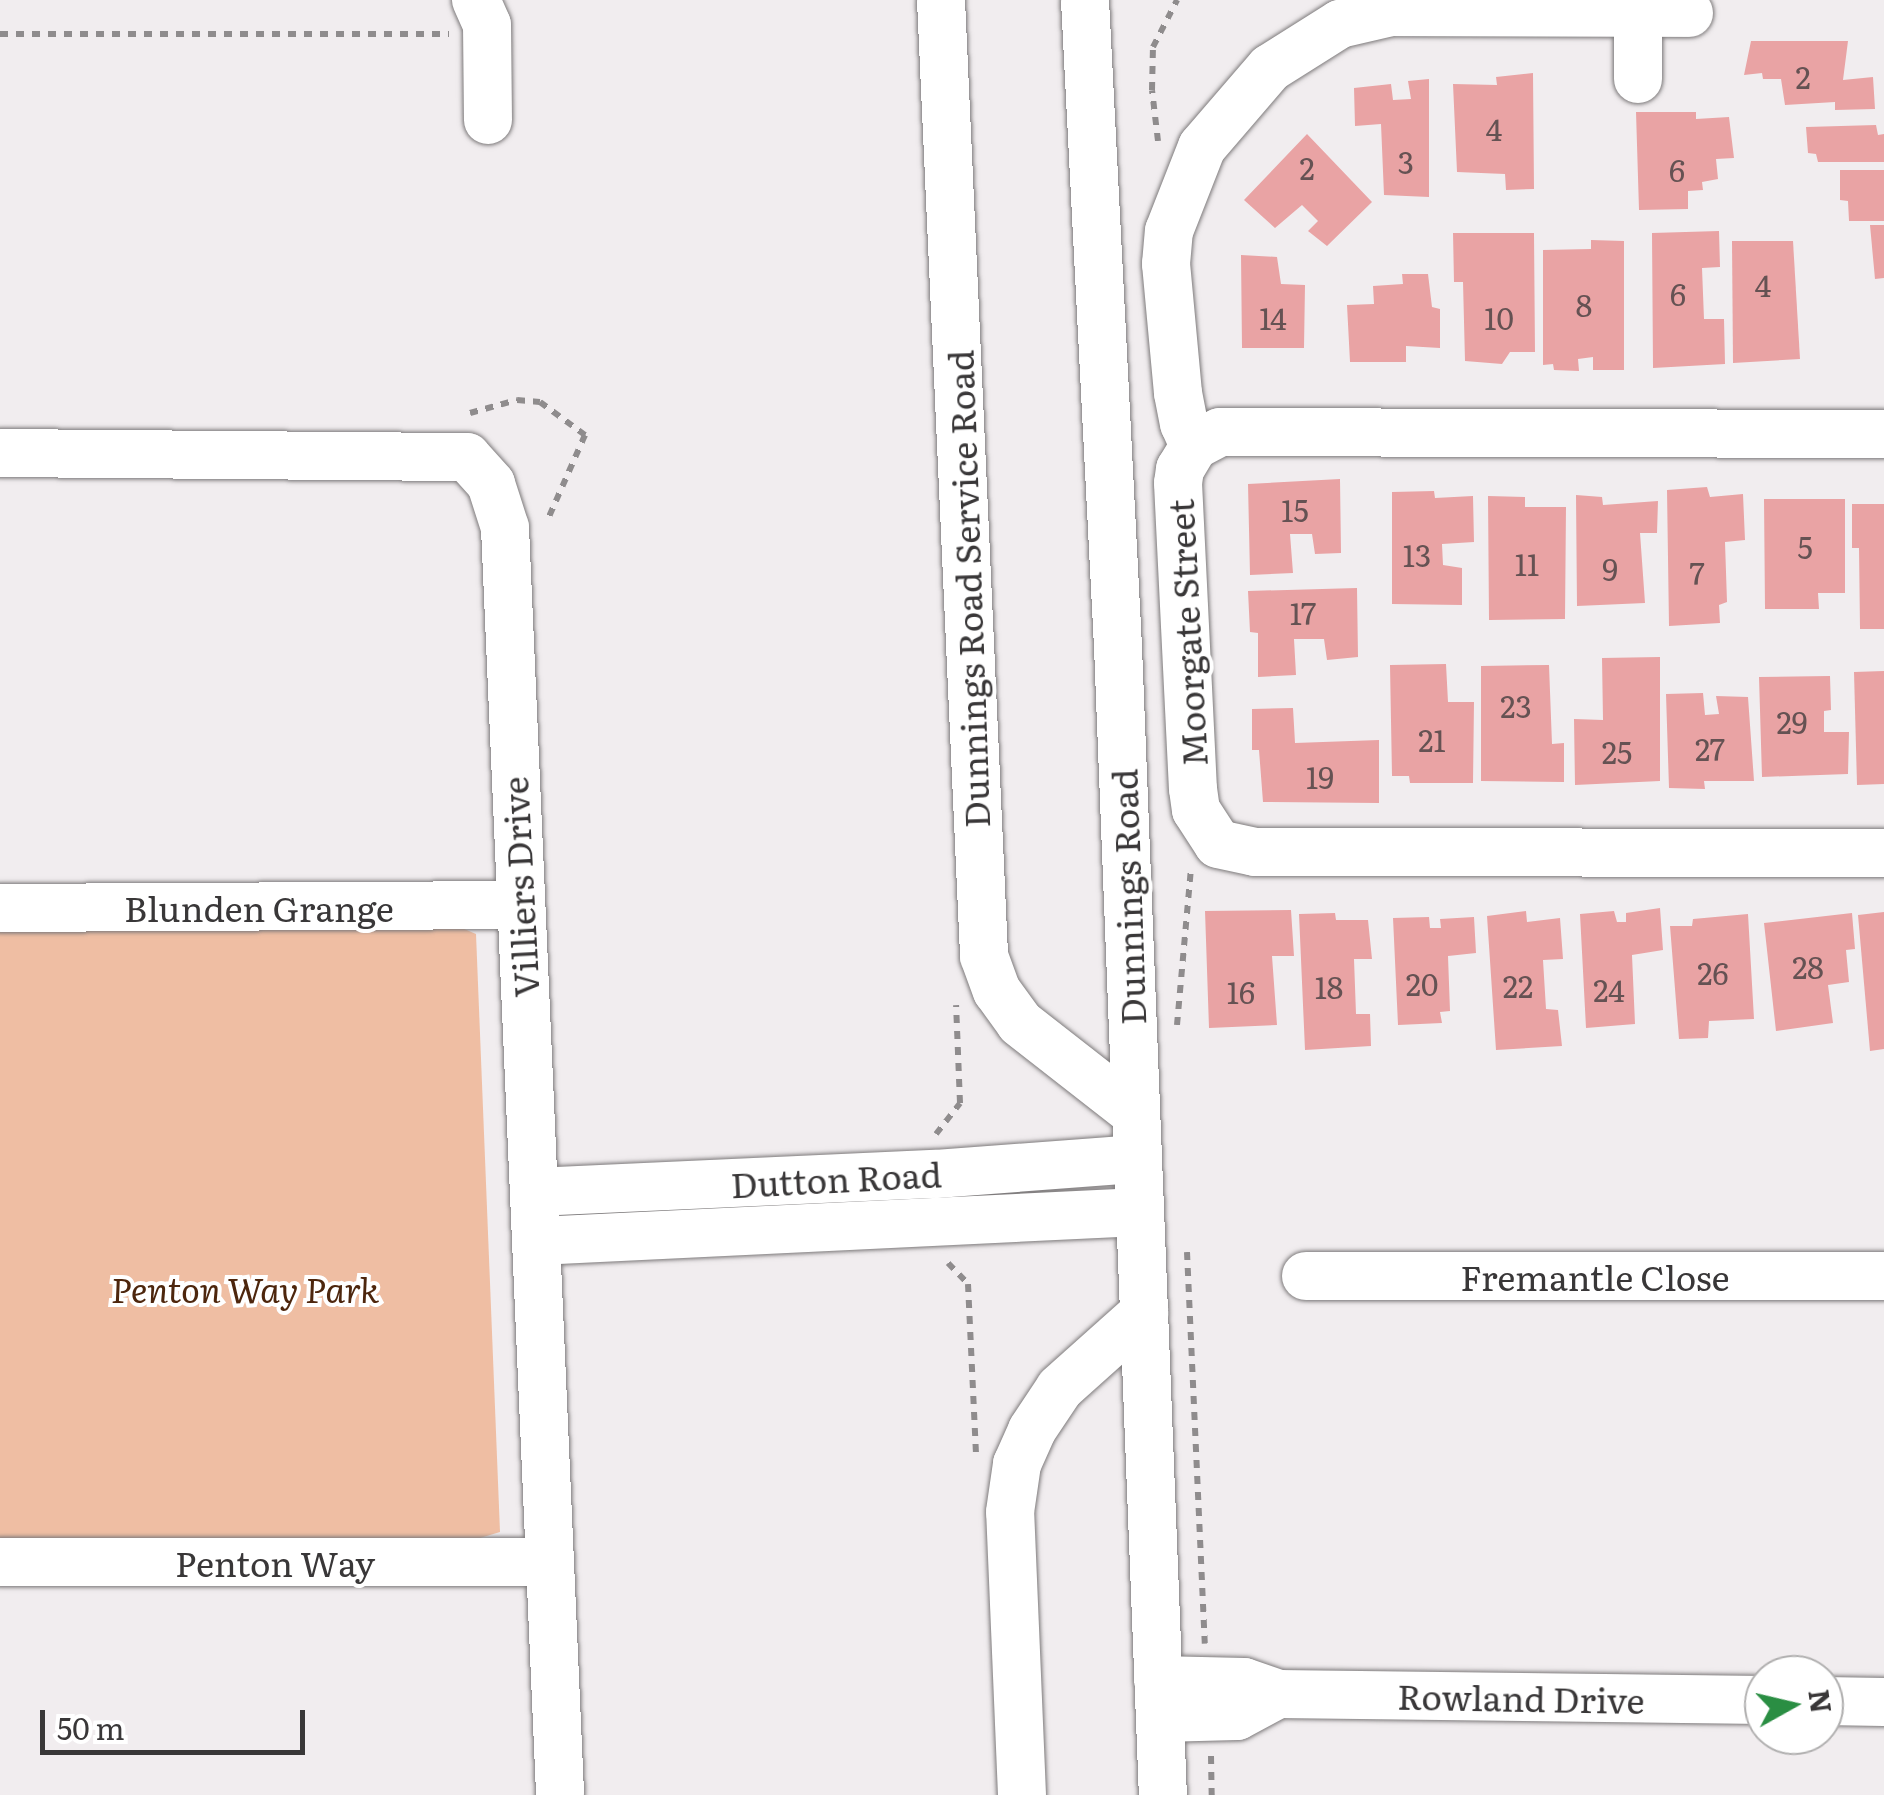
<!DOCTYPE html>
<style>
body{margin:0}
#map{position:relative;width:1884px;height:1795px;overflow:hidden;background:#f1edef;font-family:Literata,serif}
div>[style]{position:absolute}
.green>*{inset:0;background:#efbea3}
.building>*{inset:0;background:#e9a3a4}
.path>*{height:6px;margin-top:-3px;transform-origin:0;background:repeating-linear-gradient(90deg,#8f8c8d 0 8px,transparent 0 16px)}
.roads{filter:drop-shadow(0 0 2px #7d7a7b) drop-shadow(0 0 2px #7d7a7b)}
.minor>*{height:48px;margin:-24px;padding:0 24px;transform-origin:24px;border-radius:24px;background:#fff}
span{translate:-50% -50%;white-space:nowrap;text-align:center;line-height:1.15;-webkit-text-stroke:8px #fff;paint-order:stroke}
.number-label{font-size:30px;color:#655253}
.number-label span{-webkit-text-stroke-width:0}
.street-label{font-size:35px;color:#393738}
.park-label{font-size:35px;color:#4d260d;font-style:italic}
.north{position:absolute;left:1744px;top:1655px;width:100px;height:100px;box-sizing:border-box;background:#fff;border:2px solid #b0afaf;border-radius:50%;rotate:82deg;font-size:28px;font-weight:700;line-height:40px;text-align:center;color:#393738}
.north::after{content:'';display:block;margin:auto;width:35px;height:45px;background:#2a8e43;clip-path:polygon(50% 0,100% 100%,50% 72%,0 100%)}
.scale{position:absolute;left:40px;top:1710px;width:265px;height:45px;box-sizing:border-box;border:5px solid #393738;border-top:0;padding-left:12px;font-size:30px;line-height:35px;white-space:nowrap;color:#393738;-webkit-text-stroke:8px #fff;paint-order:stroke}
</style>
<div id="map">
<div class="green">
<div style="clip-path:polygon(0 927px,462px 928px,476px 934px,500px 1532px,480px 1538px,0 1543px)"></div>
</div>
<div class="building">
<div style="clip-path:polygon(1751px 41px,1848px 41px,1843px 80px,1873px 77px,1875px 109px,1835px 110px,1835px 102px,1785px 105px,1781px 79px,1763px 79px,1762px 73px,1744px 75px)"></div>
<div style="clip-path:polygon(1533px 73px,1534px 189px,1506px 190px,1505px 174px,1457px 172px,1453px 84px,1497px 85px,1496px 77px)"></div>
<div style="clip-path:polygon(1429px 79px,1429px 197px,1384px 195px,1381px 124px,1355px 126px,1354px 88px,1391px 84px,1393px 100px,1411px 99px,1408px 81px)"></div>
<div style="clip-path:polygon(1636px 112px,1696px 112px,1696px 119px,1729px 117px,1734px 158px,1716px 159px,1718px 179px,1702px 182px,1703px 190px,1688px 191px,1688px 209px,1639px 210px)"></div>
<div style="clip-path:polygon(1876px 125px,1878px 135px,1884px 134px,1884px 162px,1818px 162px,1816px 154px,1808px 153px,1806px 127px)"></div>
<div style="clip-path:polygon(1307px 134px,1372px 202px,1327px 246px,1308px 231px,1318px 221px,1302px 205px,1275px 228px,1244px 200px)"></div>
<div style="clip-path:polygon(1840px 170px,1884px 170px,1884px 221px,1849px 221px,1848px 201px,1840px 200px)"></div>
<div style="clip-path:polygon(1870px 225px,1884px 225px,1884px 278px,1875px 279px)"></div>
<div style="clip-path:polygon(1719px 231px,1720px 267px,1702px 268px,1704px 319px,1724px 319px,1725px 364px,1653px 368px,1652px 233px)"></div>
<div style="clip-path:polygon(1453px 233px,1534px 233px,1535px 352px,1510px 352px,1502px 364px,1465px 361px,1463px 282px,1454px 282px)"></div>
<div style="clip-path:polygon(1591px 240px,1624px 241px,1624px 370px,1593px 370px,1593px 357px,1578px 359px,1579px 371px,1554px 370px,1553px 364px,1543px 365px,1543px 250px,1591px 249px)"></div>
<div style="clip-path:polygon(1732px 241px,1793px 241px,1800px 359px,1733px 363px)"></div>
<div style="clip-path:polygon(1241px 255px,1277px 257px,1281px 284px,1305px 285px,1304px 348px,1242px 348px)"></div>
<div style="clip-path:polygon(1402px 274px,1428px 274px,1432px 307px,1440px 309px,1440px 348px,1406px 346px,1406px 362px,1350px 362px,1347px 305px,1374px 304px,1373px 286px,1403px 284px)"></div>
<div style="clip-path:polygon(1340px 479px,1341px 553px,1315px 554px,1312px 534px,1290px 534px,1293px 573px,1250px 575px,1248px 484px)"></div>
<div style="clip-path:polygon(1707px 487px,1710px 497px,1743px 494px,1745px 540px,1725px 542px,1727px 602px,1719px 605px,1720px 623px,1669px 626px,1667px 490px)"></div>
<div style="clip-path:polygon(1434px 491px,1435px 498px,1473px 496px,1474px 542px,1442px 544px,1443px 565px,1462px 568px,1462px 605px,1392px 604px,1392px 492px)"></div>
<div style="clip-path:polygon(1576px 495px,1602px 497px,1603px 505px,1658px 501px,1657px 533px,1640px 533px,1645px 603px,1577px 606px)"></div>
<div style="clip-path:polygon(1488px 496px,1525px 497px,1525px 507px,1566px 507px,1565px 619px,1489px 620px)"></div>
<div style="clip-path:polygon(1764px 499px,1845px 499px,1845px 593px,1818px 593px,1819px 609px,1765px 609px)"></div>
<div style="clip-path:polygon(1852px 504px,1884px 504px,1884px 629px,1860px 629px,1859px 548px,1852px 548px)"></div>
<div style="clip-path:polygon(1357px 588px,1358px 657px,1327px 660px,1324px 639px,1294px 639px,1296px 675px,1258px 677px,1258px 633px,1250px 632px,1248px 591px)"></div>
<div style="clip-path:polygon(1660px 657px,1660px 781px,1575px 785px,1574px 719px,1603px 720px,1602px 658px)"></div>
<div style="clip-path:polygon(1446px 664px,1448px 702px,1474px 702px,1473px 783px,1410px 783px,1409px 776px,1392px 776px,1390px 665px)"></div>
<div style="clip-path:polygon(1549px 665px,1552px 744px,1564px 743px,1564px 782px,1481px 781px,1481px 666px)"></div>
<div style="clip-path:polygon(1884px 671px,1884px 784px,1857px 785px,1854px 672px)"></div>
<div style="clip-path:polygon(1830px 676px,1831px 710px,1824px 711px,1824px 732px,1849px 732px,1848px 774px,1762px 777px,1759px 677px)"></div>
<div style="clip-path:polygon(1703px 693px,1705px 715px,1719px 714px,1716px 696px,1748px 697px,1754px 781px,1704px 781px,1705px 789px,1669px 788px,1666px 694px)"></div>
<div style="clip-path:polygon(1293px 708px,1295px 743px,1379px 740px,1379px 803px,1263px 802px,1259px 750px,1252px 750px,1252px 709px)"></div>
<div style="clip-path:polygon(1660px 908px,1663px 950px,1632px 955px,1635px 1024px,1586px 1028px,1580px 914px,1614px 911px,1617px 922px,1626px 922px,1626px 913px)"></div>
<div style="clip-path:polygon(1291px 910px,1294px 956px,1272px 956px,1277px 1025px,1209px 1028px,1205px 911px)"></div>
<div style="clip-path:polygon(1526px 911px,1527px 922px,1560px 918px,1563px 959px,1543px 960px,1546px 1009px,1558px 1010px,1562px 1046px,1496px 1050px,1487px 916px)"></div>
<div style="clip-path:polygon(1884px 912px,1884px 1049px,1870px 1051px,1858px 915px)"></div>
<div style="clip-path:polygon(1335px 913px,1336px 920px,1368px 920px,1372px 959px,1354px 959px,1356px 1014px,1370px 1014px,1371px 1046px,1305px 1050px,1299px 914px)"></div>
<div style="clip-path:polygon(1852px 913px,1855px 949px,1846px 950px,1849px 982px,1828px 985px,1833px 1023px,1776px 1031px,1764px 923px)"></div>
<div style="clip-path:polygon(1748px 914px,1754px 1019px,1709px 1021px,1708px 1038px,1679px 1039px,1670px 926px,1692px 926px,1693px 919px)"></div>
<div style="clip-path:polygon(1429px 917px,1430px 928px,1441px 928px,1440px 919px,1474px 917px,1476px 953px,1448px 956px,1450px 1011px,1440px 1012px,1442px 1023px,1398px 1025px,1393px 918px)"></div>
</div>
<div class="path">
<div style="left:0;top:34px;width:449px"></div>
<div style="left:1158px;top:141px;width:51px;rotate:-96.7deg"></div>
<div style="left:1152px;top:90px;width:43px;rotate:-88.7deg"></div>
<div style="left:1153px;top:47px;width:53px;rotate:-62.9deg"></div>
<div style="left:470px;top:413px;width:49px;rotate:-15.5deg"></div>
<div style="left:517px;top:400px;width:23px;rotate:5deg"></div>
<div style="left:540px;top:402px;width:56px;rotate:36.3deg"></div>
<div style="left:585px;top:435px;width:94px;rotate:113.8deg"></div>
<div style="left:1177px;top:1025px;width:158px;rotate:-84.9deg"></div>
<div style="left:936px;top:1134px;width:39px;rotate:-52deg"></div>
<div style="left:960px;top:1103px;width:98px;rotate:-92.3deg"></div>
<div style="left:1187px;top:1252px;width:392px;rotate:87.4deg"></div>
<div style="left:948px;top:1263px;width:29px;rotate:46deg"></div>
<div style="left:968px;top:1284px;width:169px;rotate:87.3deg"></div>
<div style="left:1211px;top:1756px;width:39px;rotate:89deg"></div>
</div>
<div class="roads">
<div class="minor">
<div style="left:476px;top:0;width:27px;rotate:66deg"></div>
<div style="left:487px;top:25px;width:95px;rotate:89.4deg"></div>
<div style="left:941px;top:0;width:957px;rotate:87.42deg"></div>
<div style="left:984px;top:956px;width:37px;rotate:70deg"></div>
<div style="left:997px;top:991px;width:39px;rotate:54deg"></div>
<div style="left:1020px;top:1023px;width:145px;rotate:38deg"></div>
<div style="left:1085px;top:0;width:648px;rotate:87.08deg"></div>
<div style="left:1118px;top:647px;width:1149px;rotate:87.76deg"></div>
<div style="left:1638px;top:14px;width:65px;rotate:90deg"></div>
<div style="left:1884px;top:434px;width:664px;rotate:-179.83deg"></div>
<div style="left:1220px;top:432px;width:30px;rotate:152deg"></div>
<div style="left:1194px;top:446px;width:27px;rotate:121deg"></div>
<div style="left:1180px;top:469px;width:14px;rotate:98deg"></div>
<div style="left:1178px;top:483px;width:306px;rotate:87.2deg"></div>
<div style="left:1193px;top:789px;width:21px;rotate:82deg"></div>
<div style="left:1196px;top:810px;width:40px;rotate:57.1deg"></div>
<div style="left:1218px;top:844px;width:38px;rotate:12deg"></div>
<div style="left:1255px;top:852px;width:629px;rotate:0.09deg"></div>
<div style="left:1194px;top:446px;width:24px;rotate:-114deg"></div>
<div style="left:1184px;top:424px;width:32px;rotate:-101deg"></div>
<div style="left:1178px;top:393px;width:130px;rotate:-95.3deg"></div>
<div style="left:1166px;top:264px;width:33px;rotate:-85deg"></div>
<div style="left:1169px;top:231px;width:90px;rotate:-68.6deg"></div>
<div style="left:1202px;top:147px;width:104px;rotate:-49.3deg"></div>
<div style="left:1270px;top:68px;width:83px;rotate:-32.2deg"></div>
<div style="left:1340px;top:24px;width:52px;rotate:-13.2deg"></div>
<div style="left:1391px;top:12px;width:298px;rotate:0.2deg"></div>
<div style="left:0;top:453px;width:467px;rotate:0.5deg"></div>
<div style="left:467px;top:457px;width:36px;rotate:48deg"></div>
<div style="left:491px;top:484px;width:46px;rotate:72.3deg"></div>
<div style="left:505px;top:528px;width:1268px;rotate:87.51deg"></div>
<div style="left:0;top:908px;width:519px;rotate:-0.33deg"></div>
<div style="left:535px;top:1192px;width:401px;rotate:-2.6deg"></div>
<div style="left:936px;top:1174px;width:202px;rotate:-4.3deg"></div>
<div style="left:537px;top:1241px;width:603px;rotate:-2.76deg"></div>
<div style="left:1306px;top:1276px;width:578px"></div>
<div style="left:0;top:1562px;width:550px"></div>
<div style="left:1158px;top:1680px;width:86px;rotate:1.3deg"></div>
<div style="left:1244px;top:1682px;width:36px;rotate:19deg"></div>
<div style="left:1278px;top:1694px;width:486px;rotate:0.7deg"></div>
<div style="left:1824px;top:1701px;width:60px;rotate:1deg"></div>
<div style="left:1160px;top:1718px;width:77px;rotate:-1.5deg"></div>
<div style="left:1237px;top:1716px;width:47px;rotate:-28.2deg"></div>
<div style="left:1022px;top:1795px;width:283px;rotate:-92.4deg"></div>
<div style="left:1010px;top:1512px;width:49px;rotate:-81.7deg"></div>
<div style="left:1017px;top:1464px;width:37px;rotate:-66deg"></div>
<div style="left:1032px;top:1430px;width:50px;rotate:-56.3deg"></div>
<div style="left:1060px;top:1388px;width:113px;rotate:-41.8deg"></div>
</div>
</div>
<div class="number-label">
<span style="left:1803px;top:76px">2</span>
<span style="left:1494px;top:128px">4</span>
<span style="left:1406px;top:161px">3</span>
<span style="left:1307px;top:167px">2</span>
<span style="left:1677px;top:169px">6</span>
<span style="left:1763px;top:284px">4</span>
<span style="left:1678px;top:293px">6</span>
<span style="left:1584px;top:304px">8</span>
<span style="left:1273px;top:317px">14</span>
<span style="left:1499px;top:317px">10</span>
<span style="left:1295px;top:509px">15</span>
<span style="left:1805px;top:546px">5</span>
<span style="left:1417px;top:554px">13</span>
<span style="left:1527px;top:563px">11</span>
<span style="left:1610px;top:568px">9</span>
<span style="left:1697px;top:572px">7</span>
<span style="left:1303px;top:612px">17</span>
<span style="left:1516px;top:705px">23</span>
<span style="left:1792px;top:721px">29</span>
<span style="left:1432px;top:739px">21</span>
<span style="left:1710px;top:748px">27</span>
<span style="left:1617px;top:751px">25</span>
<span style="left:1320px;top:776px">19</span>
<span style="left:1808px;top:966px">28</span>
<span style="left:1713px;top:972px">26</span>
<span style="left:1422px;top:983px">20</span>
<span style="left:1518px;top:985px">22</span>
<span style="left:1329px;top:986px">18</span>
<span style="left:1609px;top:989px">24</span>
<span style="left:1241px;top:991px">16</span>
</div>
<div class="street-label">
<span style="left:967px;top:589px;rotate:-92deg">Dunnings Road Service Road</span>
<span style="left:1186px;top:633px;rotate:-93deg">Moorgate Street</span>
<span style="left:519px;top:887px;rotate:-93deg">Villiers Drive</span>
<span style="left:1127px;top:897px;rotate:-92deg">Dunnings Road</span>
<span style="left:259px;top:907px">Blunden Grange</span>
<span style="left:836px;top:1178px;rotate:-3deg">Dutton Road</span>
<span style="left:1595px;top:1276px">Fremantle Close</span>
<span style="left:275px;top:1562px">Penton Way</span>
<span style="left:1521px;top:1697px;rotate:1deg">Rowland Drive</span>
</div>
<div class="park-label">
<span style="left:245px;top:1288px">Penton Way Park</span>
</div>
<div class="north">N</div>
<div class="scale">50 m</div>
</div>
